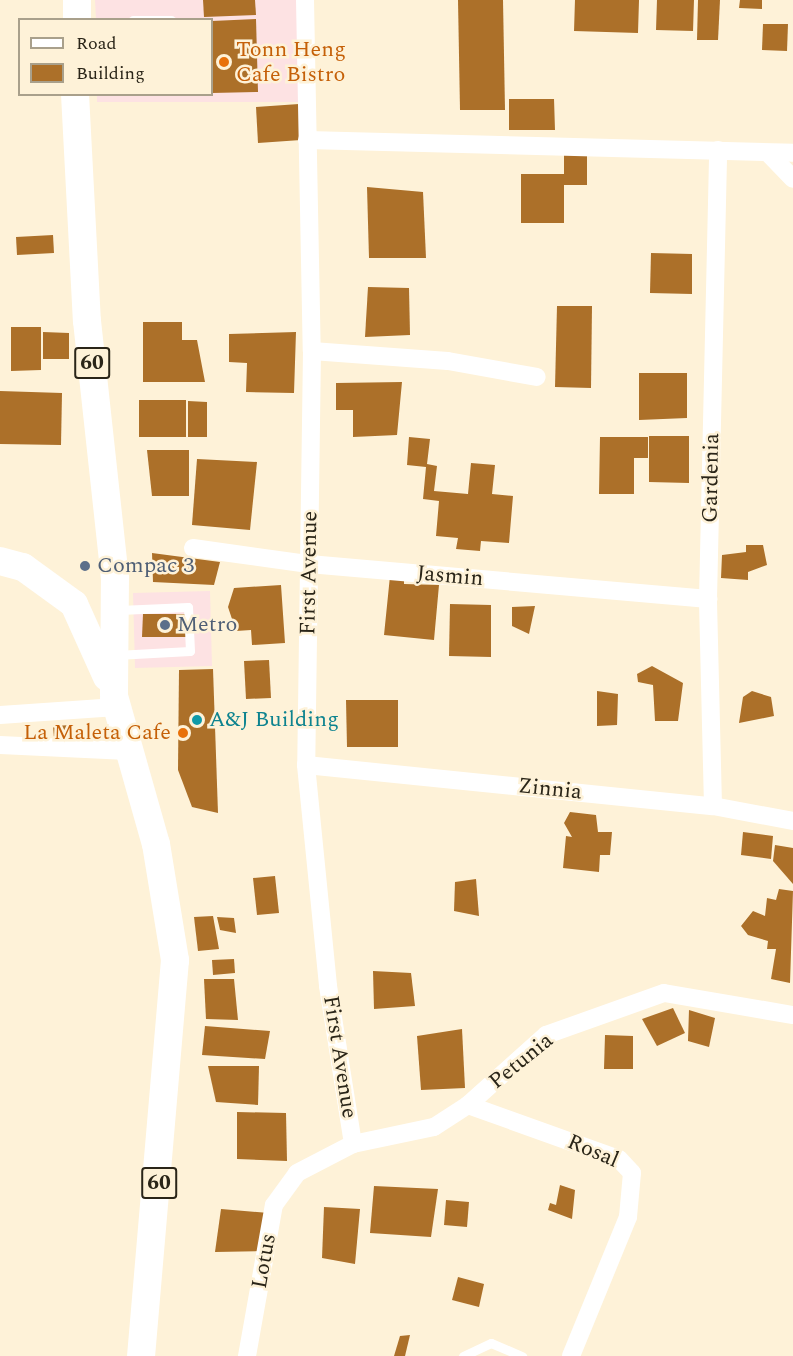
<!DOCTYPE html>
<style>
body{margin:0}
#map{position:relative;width:793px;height:1356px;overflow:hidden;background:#fef2d8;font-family:Spectral,serif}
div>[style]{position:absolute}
.commercial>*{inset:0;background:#fde2e3}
.building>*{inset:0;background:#ac7029}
.lane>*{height:9px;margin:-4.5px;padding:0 4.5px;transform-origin:4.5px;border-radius:4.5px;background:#fff}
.street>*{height:18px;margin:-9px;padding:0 9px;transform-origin:9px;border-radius:9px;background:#fff}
.primary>*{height:28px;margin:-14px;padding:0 14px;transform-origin:14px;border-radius:14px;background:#fff}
.dots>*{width:16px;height:16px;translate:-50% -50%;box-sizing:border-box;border:3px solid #fef2d8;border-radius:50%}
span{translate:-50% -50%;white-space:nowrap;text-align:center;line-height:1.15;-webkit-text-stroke:5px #fef2d8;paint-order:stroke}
.shield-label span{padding:2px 4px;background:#fef2d8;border:2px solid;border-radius:4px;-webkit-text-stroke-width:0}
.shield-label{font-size:21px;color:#2a2518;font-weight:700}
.food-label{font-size:22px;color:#c56008}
.left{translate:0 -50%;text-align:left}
.right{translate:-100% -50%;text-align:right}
.street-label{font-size:22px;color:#2a2518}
.service-label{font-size:22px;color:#4e5e75}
.culture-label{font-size:22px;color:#0d838f}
.legend{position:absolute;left:18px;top:18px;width:195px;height:78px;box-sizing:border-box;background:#fef2d8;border:2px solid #a9a08b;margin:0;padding:8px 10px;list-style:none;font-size:18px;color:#2a2518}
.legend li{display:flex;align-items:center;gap:12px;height:30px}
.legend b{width:30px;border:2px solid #a9a08b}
</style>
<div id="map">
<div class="commercial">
<div style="clip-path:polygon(95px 0,300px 0,303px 102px,97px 102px,97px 95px,212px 94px,212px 20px,96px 19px)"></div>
<div style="clip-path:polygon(210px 591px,212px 666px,135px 668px,133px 593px)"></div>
</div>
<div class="building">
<div style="clip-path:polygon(203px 0,255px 0,256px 15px,204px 17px)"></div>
<div style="clip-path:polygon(458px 0,503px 0,505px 110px,460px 110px)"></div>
<div style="clip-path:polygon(575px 0,639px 0,638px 33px,574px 31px)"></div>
<div style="clip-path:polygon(657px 0,694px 0,693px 31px,656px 30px)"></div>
<div style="clip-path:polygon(698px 0,720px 0,718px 40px,697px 40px)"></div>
<div style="clip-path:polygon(740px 0,762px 0,762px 9px,739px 8px)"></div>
<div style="clip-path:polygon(256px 19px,258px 92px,212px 93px,212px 21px)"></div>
<div style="clip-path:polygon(763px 24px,788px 24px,787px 51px,762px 50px)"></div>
<div style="clip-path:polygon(509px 99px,554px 99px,555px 130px,509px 130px)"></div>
<div style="clip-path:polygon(299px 104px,301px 140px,258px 143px,256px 107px)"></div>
<div style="clip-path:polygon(564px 154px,587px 154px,587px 185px,564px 185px,564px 223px,521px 223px,521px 174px,564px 174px)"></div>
<div style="clip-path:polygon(367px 187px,423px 192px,426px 258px,369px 258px)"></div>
<div style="clip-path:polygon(53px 235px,54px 253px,17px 255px,16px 237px)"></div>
<div style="clip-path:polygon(651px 253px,692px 254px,692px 294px,650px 293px)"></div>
<div style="clip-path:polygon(368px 287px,409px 288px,410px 335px,365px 337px)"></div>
<div style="clip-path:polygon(557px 306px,592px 306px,591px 388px,555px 387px)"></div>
<div style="clip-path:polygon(143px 322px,182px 322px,182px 340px,197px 340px,205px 382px,143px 382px)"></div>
<div style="clip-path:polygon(11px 327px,41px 327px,41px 370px,11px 371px)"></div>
<div style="clip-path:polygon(43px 332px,69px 333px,69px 359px,43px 359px)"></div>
<div style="clip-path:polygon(296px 332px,294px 393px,246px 392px,247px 363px,229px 362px,229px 334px)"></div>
<div style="clip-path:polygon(639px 373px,687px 373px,687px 418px,639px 420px)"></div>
<div style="clip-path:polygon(402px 382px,397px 435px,353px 437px,353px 410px,336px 410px,336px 383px)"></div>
<div style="clip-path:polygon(0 391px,62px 393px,61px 445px,0 444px)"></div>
<div style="clip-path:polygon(139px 400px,186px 400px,186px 437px,139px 437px)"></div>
<div style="clip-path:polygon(188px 401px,207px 402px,207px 437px,188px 437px)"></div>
<div style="clip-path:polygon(649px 436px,689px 436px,689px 483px,649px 482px)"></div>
<div style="clip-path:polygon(409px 437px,430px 439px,427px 464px,437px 466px,434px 491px,468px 494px,471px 463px,495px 465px,492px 494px,513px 496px,509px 543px,481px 541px,480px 551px,456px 549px,458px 538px,436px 536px,439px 501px,423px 499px,426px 467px,407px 465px)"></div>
<div style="clip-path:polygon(600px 437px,648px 437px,648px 458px,634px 458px,634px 494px,599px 494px)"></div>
<div style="clip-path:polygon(147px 450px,189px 450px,189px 496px,152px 496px)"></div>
<div style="clip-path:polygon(197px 459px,257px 462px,250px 530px,192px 525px)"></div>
<div style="clip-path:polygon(746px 545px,763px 545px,767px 565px,748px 572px,748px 580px,721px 578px,722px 555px,746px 552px)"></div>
<div style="clip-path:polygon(152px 553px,220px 562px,214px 585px,153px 582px)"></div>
<div style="clip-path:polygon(390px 576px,404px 579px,404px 584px,439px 585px,434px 640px,384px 635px)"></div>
<div style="clip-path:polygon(281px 585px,285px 643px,252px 645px,251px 630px,236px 631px,228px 607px,234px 588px)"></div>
<div style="clip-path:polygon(450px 604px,491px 605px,491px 657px,449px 656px)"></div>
<div style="clip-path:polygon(535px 606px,529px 634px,512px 626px,512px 607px)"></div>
<div style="clip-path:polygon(143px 614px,188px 614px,188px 637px,142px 637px)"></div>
<div style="clip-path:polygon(269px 660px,271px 698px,246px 699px,244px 661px)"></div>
<div style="clip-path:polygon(652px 666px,683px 683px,678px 721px,655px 721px,653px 685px,638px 682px,637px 674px)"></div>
<div style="clip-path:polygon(213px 669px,218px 813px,192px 807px,178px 770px,179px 670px)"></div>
<div style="clip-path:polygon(597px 691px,618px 694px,617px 725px,597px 726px)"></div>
<div style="clip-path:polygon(752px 691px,771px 697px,774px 716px,739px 723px,743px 697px)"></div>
<div style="clip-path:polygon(346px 700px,398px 700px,398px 747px,347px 747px)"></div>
<div style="clip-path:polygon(72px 725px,73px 737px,54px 738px,53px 726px)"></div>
<div style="clip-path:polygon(570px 812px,596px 815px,598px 832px,612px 832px,610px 855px,600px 855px,599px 872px,563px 868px,566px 836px,572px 837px,564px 823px)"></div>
<div style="clip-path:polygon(743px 832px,773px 836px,771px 859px,741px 855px)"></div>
<div style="clip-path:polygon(775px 845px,793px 848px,793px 884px,773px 861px)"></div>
<div style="clip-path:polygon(275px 876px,279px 913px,257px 915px,253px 878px)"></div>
<div style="clip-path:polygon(476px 879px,479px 916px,454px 911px,455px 882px)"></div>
<div style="clip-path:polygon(779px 889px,793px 891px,790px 983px,771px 979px,776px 949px,767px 949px,768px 941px,748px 935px,741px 926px,753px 911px,765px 916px,767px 898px,776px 900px)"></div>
<div style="clip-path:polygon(213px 916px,219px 949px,198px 951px,194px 917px)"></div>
<div style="clip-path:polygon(217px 917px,234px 918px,236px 933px,220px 930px)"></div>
<div style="clip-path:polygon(234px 959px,235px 973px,213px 975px,212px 960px)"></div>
<div style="clip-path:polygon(373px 971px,411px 973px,415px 1006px,374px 1009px)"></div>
<div style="clip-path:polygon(204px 979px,234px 979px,238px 1020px,206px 1019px)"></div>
<div style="clip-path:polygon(673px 1008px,685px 1033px,657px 1046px,642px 1019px)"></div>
<div style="clip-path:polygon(689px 1010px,715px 1018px,709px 1047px,688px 1041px)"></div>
<div style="clip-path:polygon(205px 1026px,270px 1031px,265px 1059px,202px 1055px)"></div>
<div style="clip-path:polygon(462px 1029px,465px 1088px,421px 1090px,417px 1036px)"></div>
<div style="clip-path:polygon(605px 1035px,633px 1036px,633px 1069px,604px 1069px)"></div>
<div style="clip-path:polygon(208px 1066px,259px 1066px,258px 1105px,216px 1102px)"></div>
<div style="clip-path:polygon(237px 1112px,286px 1113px,287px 1161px,237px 1159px)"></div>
<div style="clip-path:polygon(560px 1185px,575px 1190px,572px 1219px,548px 1210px,550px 1203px,556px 1205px)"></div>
<div style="clip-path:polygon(374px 1186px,438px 1189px,431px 1237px,370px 1233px)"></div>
<div style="clip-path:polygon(446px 1200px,469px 1202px,467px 1227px,444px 1225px)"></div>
<div style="clip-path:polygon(324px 1207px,360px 1209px,355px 1264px,322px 1258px)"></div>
<div style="clip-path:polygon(221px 1209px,269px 1213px,262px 1251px,215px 1252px)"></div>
<div style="clip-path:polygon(458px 1277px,484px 1284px,479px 1307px,452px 1300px)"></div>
<div style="clip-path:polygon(410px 1335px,405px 1356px,394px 1356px,400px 1336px)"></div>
</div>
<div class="lane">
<div style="left:133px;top:20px;width:38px"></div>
<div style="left:116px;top:655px;width:74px;rotate:-3.1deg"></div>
<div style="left:190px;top:651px;width:44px;rotate:-92.6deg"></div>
<div style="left:188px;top:607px;width:69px;rotate:177.5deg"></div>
<div style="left:463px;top:1356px;width:31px;rotate:-25deg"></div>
<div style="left:491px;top:1343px;width:34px;rotate:23deg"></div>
</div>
<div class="street">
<div style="left:305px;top:0;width:351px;rotate:88.9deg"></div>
<div style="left:312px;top:351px;width:414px;rotate:90.8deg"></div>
<div style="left:306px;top:765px;width:222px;rotate:84.3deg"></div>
<div style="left:328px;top:986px;width:160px;rotate:81deg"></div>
<div style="left:307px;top:140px;width:486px;rotate:1.5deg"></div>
<div style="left:770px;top:155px;width:33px;rotate:46deg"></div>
<div style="left:312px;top:351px;width:136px;rotate:4.2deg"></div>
<div style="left:448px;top:361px;width:90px;rotate:10.2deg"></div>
<div style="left:193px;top:548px;width:117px;rotate:7.9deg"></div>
<div style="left:309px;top:564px;width:401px;rotate:5deg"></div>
<div style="left:0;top:715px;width:117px;rotate:-3.9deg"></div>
<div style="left:0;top:745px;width:128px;rotate:2.7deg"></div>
<div style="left:306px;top:765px;width:409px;rotate:5.8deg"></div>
<div style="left:713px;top:806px;width:81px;rotate:10.6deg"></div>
<div style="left:713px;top:806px;width:207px;rotate:-91.4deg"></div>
<div style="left:708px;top:599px;width:449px;rotate:-88.7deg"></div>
<div style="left:468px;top:1105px;width:160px;rotate:19.7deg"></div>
<div style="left:619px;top:1159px;width:19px;rotate:47deg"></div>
<div style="left:632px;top:1173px;width:44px;rotate:95.2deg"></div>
<div style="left:628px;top:1217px;width:150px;rotate:112.3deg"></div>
<div style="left:247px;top:1356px;width:153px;rotate:-79.9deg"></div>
<div style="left:274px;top:1205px;width:39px;rotate:-54deg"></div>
<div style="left:297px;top:1173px;width:63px;rotate:-27.4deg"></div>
<div style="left:353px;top:1144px;width:83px;rotate:-11.9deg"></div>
<div style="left:434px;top:1127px;width:40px;rotate:-32.9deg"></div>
<div style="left:468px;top:1105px;width:105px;rotate:-41.9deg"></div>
<div style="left:546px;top:1035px;width:125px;rotate:-19.6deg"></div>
<div style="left:664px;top:993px;width:131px;rotate:9.7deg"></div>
</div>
<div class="primary">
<div style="left:77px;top:20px;width:20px;rotate:-90deg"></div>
<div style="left:75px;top:94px;width:227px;rotate:87deg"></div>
<div style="left:87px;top:321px;width:258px;rotate:83.8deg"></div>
<div style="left:115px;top:577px;width:119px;rotate:90.5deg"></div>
<div style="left:114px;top:696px;width:154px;rotate:74.2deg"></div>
<div style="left:156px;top:844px;width:118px;rotate:80.7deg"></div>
<div style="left:175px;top:960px;width:397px;rotate:94.9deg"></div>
<div style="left:0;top:561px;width:24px;rotate:15deg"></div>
<div style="left:23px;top:567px;width:63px;rotate:36deg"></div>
<div style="left:74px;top:604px;width:80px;rotate:65.7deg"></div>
</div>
<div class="dots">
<div style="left:224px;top:62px;background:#e8710a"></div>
<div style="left:85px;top:566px;background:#5c6f8a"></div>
<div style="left:165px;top:625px;background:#5c6f8a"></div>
<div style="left:197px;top:720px;background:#0f9aa8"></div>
<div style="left:183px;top:733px;background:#e8710a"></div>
</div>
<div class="shield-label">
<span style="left:92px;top:363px">60</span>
<span style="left:159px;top:1183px">60</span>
</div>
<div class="food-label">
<span class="left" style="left:236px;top:62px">Tonn Heng<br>Cafe Bistro</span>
<span class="right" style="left:171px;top:733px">La Maleta Cafe</span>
</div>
<div class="street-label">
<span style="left:711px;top:478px;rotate:-89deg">Gardenia</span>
<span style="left:309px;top:573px;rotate:-89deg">First Avenue</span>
<span style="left:450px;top:576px;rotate:5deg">Jasmin</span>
<span style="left:550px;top:789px;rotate:6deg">Zinnia</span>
<span style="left:340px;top:1057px;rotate:81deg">First Avenue</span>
<span style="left:521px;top:1061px;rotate:-39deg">Petunia</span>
<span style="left:593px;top:1151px;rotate:23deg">Rosal</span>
<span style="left:264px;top:1261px;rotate:-80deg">Lotus</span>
</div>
<div class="service-label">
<span class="left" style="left:97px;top:566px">Compac 3</span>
<span class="left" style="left:177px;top:625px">Metro</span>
</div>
<div class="culture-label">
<span class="left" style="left:209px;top:720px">A&amp;J Building</span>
</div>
<ul class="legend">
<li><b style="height:8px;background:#fff"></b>Road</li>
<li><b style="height:16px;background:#ac7029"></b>Building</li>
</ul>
</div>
